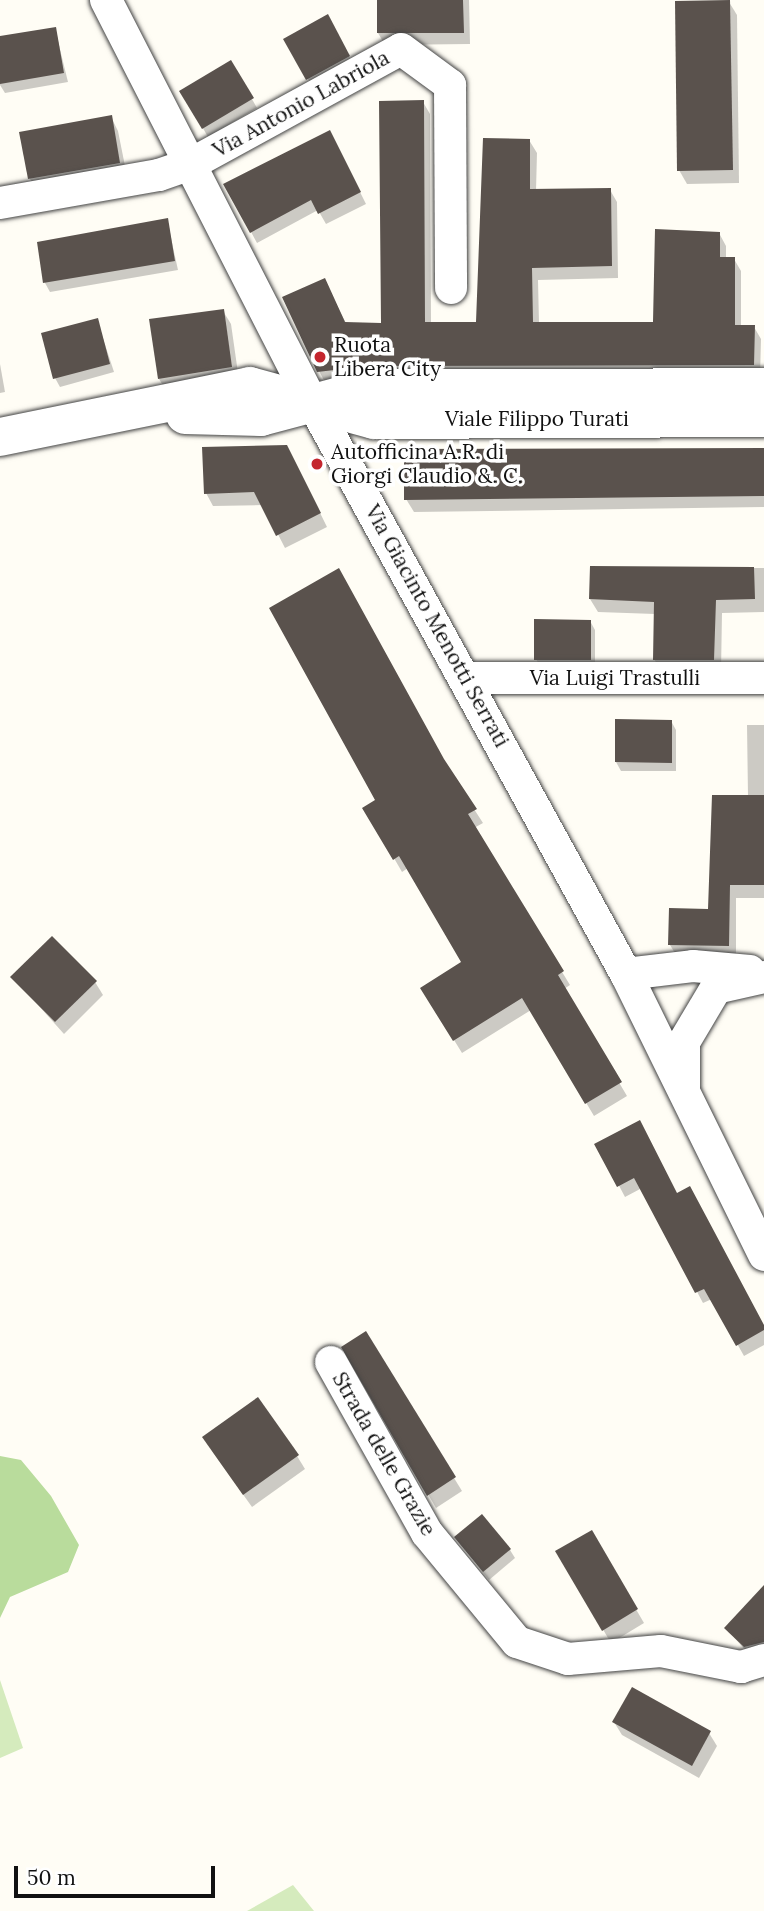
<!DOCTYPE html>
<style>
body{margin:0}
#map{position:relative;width:764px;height:1911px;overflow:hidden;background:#fffdf5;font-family:Lora,serif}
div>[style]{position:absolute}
.green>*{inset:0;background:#d5ebbd}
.forest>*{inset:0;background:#b9dc9c}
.shadow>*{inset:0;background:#0003}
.building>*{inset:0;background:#5a524d}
.roads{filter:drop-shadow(0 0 2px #444) drop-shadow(0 0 2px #444)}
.minor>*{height:32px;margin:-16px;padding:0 16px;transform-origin:16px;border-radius:16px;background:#fff}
.tertiary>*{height:38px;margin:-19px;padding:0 19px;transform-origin:19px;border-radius:19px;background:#fff}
.dots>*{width:19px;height:19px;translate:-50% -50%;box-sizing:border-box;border:4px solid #fff;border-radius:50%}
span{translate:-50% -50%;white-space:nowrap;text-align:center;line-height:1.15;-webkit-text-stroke:7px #fff;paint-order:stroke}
.street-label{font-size:21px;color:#111}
.poi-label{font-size:21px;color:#111}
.left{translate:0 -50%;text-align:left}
.scale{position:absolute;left:14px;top:1866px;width:201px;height:32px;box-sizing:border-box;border:4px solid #111;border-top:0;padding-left:9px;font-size:21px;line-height:24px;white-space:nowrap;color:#111;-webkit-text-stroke:5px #fff;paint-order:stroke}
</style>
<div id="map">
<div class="green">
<div style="clip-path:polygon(0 1680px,23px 1748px,0 1758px)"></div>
<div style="clip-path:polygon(293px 1885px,314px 1911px,247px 1911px)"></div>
</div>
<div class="forest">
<div style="clip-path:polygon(0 1456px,21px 1460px,51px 1496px,79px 1545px,68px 1572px,10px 1597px,0 1618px)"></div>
</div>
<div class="shadow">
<div style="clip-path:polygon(378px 0,469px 0,470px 44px,385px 45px,378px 33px)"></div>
<div style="clip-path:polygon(729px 2px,737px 15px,739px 183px,687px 184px,679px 170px)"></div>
<div style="clip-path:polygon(327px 17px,354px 65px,313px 88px,286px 39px)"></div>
<div style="clip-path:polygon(55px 29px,68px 82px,5px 93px,0 85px,0 38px)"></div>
<div style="clip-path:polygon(231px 62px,257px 108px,208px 137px,182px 92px)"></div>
<div style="clip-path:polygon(423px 102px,430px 114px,431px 324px,478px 324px,529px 140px,537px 153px,536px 191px,610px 190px,617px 202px,618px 278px,538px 280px,539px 323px,654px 324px,719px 233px,726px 246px,726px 259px,734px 259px,741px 271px,741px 327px,754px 327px,761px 339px,760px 377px,326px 384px,319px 371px,324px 280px,346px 323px,383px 324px)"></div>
<div style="clip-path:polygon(111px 117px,118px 131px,127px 176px,37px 192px,30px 179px,22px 134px)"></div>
<div style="clip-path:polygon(336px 144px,366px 204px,326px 224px,318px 210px,257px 243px,226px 185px)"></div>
<div style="clip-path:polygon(167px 220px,178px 270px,50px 292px,45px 283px,39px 243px)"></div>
<div style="clip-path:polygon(223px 311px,231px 324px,239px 380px,167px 392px,159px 379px)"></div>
<div style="clip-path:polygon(97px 320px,114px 372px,60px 387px,55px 378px)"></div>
<div style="clip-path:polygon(0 364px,5px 392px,0 393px)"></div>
<div style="clip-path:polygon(764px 450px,764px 507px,414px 512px,406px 499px)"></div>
<div style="clip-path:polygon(294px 460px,327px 527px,285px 548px,263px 505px,213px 506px,206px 493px)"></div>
<div style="clip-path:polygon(592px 568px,764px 568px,764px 612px,722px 613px,721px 672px,662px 672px,654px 659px,655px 614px,598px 612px,590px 599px)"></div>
<div style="clip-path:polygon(590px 621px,595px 630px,595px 668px,541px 668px,536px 659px)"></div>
<div style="clip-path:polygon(671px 721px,676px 730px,676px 771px,621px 771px,616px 762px)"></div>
<div style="clip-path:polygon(747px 725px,764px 725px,764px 898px,736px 898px,736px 959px,678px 958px,670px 945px,710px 910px,748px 797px)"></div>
<div style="clip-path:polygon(445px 764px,483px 823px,474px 828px,570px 985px,564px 989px,627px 1096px,594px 1116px,531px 1010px,462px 1053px,430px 1001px,464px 963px,408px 868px,402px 872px,365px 808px)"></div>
<div style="clip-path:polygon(13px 977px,95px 982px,103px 995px,64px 1034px)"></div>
<div style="clip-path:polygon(597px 1144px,677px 1195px,764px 1328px,764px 1345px,744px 1356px,712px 1299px,703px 1303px,642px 1188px,625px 1197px)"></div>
<div style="clip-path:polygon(365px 1333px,462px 1491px,436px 1508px,343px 1347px)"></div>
<div style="clip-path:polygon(212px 1451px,297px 1456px,305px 1469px,252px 1507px)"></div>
<div style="clip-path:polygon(591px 1532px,644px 1623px,611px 1643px,557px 1552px)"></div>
<div style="clip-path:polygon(456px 1537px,510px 1550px,515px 1558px,489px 1580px)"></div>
<div style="clip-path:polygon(764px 1587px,764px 1657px,753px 1659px,726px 1628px)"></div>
<div style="clip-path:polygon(614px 1722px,709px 1733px,717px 1746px,699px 1778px,622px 1735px)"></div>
</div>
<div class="building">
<div style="clip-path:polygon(377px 0,463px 0,464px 33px,377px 33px)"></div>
<div style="clip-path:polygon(730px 0,733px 170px,677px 171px,675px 1px)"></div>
<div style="clip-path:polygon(328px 14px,350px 56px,306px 80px,283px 39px)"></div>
<div style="clip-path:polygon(56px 27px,64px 73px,0 84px,0 36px)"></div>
<div style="clip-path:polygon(231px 60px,254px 98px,202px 129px,179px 91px)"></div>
<div style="clip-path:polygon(424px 100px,425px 322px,476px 322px,483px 138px,530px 139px,530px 189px,611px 188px,612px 266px,532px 268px,533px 322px,653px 322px,655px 229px,720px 232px,720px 257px,735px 257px,735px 325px,755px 325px,754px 365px,370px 366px,317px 372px,282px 297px,325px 278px,345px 322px,381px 323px,379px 101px)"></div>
<div style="clip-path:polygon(112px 115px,120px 163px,28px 179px,19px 132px)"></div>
<div style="clip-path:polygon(330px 130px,361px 192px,318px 214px,311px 200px,250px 233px,223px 184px)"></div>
<div style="clip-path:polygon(168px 218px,175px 261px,43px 283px,37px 242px)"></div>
<div style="clip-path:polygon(224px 309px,232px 367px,158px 379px,149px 319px)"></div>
<div style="clip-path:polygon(98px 318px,110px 364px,53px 379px,41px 333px)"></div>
<div style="clip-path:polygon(287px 445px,321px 513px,276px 536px,254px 492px,204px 494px,202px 447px)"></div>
<div style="clip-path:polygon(764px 448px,764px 496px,404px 500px,404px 449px)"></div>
<div style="clip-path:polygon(590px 566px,754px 567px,755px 599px,716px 600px,714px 660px,653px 660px,654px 602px,589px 599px)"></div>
<div style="clip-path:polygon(339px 568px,444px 759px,477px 809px,468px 814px,564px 971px,558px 975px,622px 1082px,585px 1104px,522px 998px,453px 1041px,420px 988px,461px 962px,399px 856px,393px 860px,362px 808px,375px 800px,269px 608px)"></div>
<div style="clip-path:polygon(534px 619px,591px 620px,591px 660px,534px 660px)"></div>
<div style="clip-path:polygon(615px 719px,672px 720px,672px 763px,615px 762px)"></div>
<div style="clip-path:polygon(712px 795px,764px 795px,764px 885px,730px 885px,729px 946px,668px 945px,669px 908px,708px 909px)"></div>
<div style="clip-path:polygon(52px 936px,97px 981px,55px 1022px,10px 977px)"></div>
<div style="clip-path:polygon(640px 1120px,677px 1193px,690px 1186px,764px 1325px,764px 1330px,736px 1346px,704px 1289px,695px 1293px,634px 1178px,617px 1187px,594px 1144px)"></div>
<div style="clip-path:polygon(366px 1331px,456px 1477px,427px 1496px,341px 1347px)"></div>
<div style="clip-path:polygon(258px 1397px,299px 1455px,243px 1495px,202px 1437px)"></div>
<div style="clip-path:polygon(482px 1514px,511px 1549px,483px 1572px,454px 1537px)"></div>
<div style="clip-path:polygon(592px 1530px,638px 1609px,602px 1631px,555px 1551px)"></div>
<div style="clip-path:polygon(764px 1585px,764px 1642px,744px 1647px,724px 1628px)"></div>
<div style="clip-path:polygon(632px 1687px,711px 1731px,692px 1766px,612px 1722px)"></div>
</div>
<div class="roads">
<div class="minor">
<div style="left:106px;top:0;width:452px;rotate:62.9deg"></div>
<div style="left:312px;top:402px;width:653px;rotate:61.24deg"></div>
<div style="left:626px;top:974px;width:313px;rotate:63.8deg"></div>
<div style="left:0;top:203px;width:161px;rotate:-10deg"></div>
<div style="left:159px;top:175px;width:34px;rotate:-19deg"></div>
<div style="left:191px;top:164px;width:239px;rotate:-28.7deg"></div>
<div style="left:401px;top:49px;width:61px;rotate:36.3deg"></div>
<div style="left:450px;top:85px;width:203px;rotate:89.7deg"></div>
<div style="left:467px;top:678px;width:297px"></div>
<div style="left:626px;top:974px;width:67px;rotate:-6.8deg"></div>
<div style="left:693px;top:966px;width:57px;rotate:5deg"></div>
<div style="left:684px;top:1088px;width:46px;rotate:-90deg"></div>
<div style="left:684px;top:1042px;width:63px;rotate:-59.3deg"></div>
<div style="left:716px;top:988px;width:49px;rotate:-12.9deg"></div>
<div style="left:331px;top:1362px;width:196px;rotate:60.7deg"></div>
<div style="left:427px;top:1533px;width:141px;rotate:50.5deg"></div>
<div style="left:517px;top:1642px;width:54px;rotate:18.4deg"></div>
<div style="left:568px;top:1659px;width:93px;rotate:-4.9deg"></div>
<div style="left:661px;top:1651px;width:82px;rotate:11.3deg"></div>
<div style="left:741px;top:1667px;width:24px;rotate:-17deg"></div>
</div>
<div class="tertiary">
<div style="left:185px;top:415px;width:76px;rotate:1.5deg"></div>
<div style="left:261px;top:417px;width:113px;rotate:-14.9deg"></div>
<div style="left:370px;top:388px;width:394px;rotate:-0.1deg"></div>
<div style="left:0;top:437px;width:255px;rotate:-11.5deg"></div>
<div style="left:250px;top:386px;width:129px;rotate:15.3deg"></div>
<div style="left:374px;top:420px;width:390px;rotate:-0.3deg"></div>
</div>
</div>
<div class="dots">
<div style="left:320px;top:357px;background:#c4262e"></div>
<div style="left:317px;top:464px;background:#c4262e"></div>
</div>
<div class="street-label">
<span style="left:301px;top:104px;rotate:-29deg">Via Antonio Labriola</span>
<span style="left:537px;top:419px">Viale Filippo Turati</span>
<span style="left:437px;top:626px;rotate:61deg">Via Giacinto Menotti Serrati</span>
<span style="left:615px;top:678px">Via Luigi Trastulli</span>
<span style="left:384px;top:1454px;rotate:60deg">Strada delle Grazie</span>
</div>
<div class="poi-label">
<span class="left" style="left:334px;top:357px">Ruota<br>Libera City</span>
<span class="left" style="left:331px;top:464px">Autofficina A.R. di<br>Giorgi Claudio &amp;. C.</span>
</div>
<div class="scale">50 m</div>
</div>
